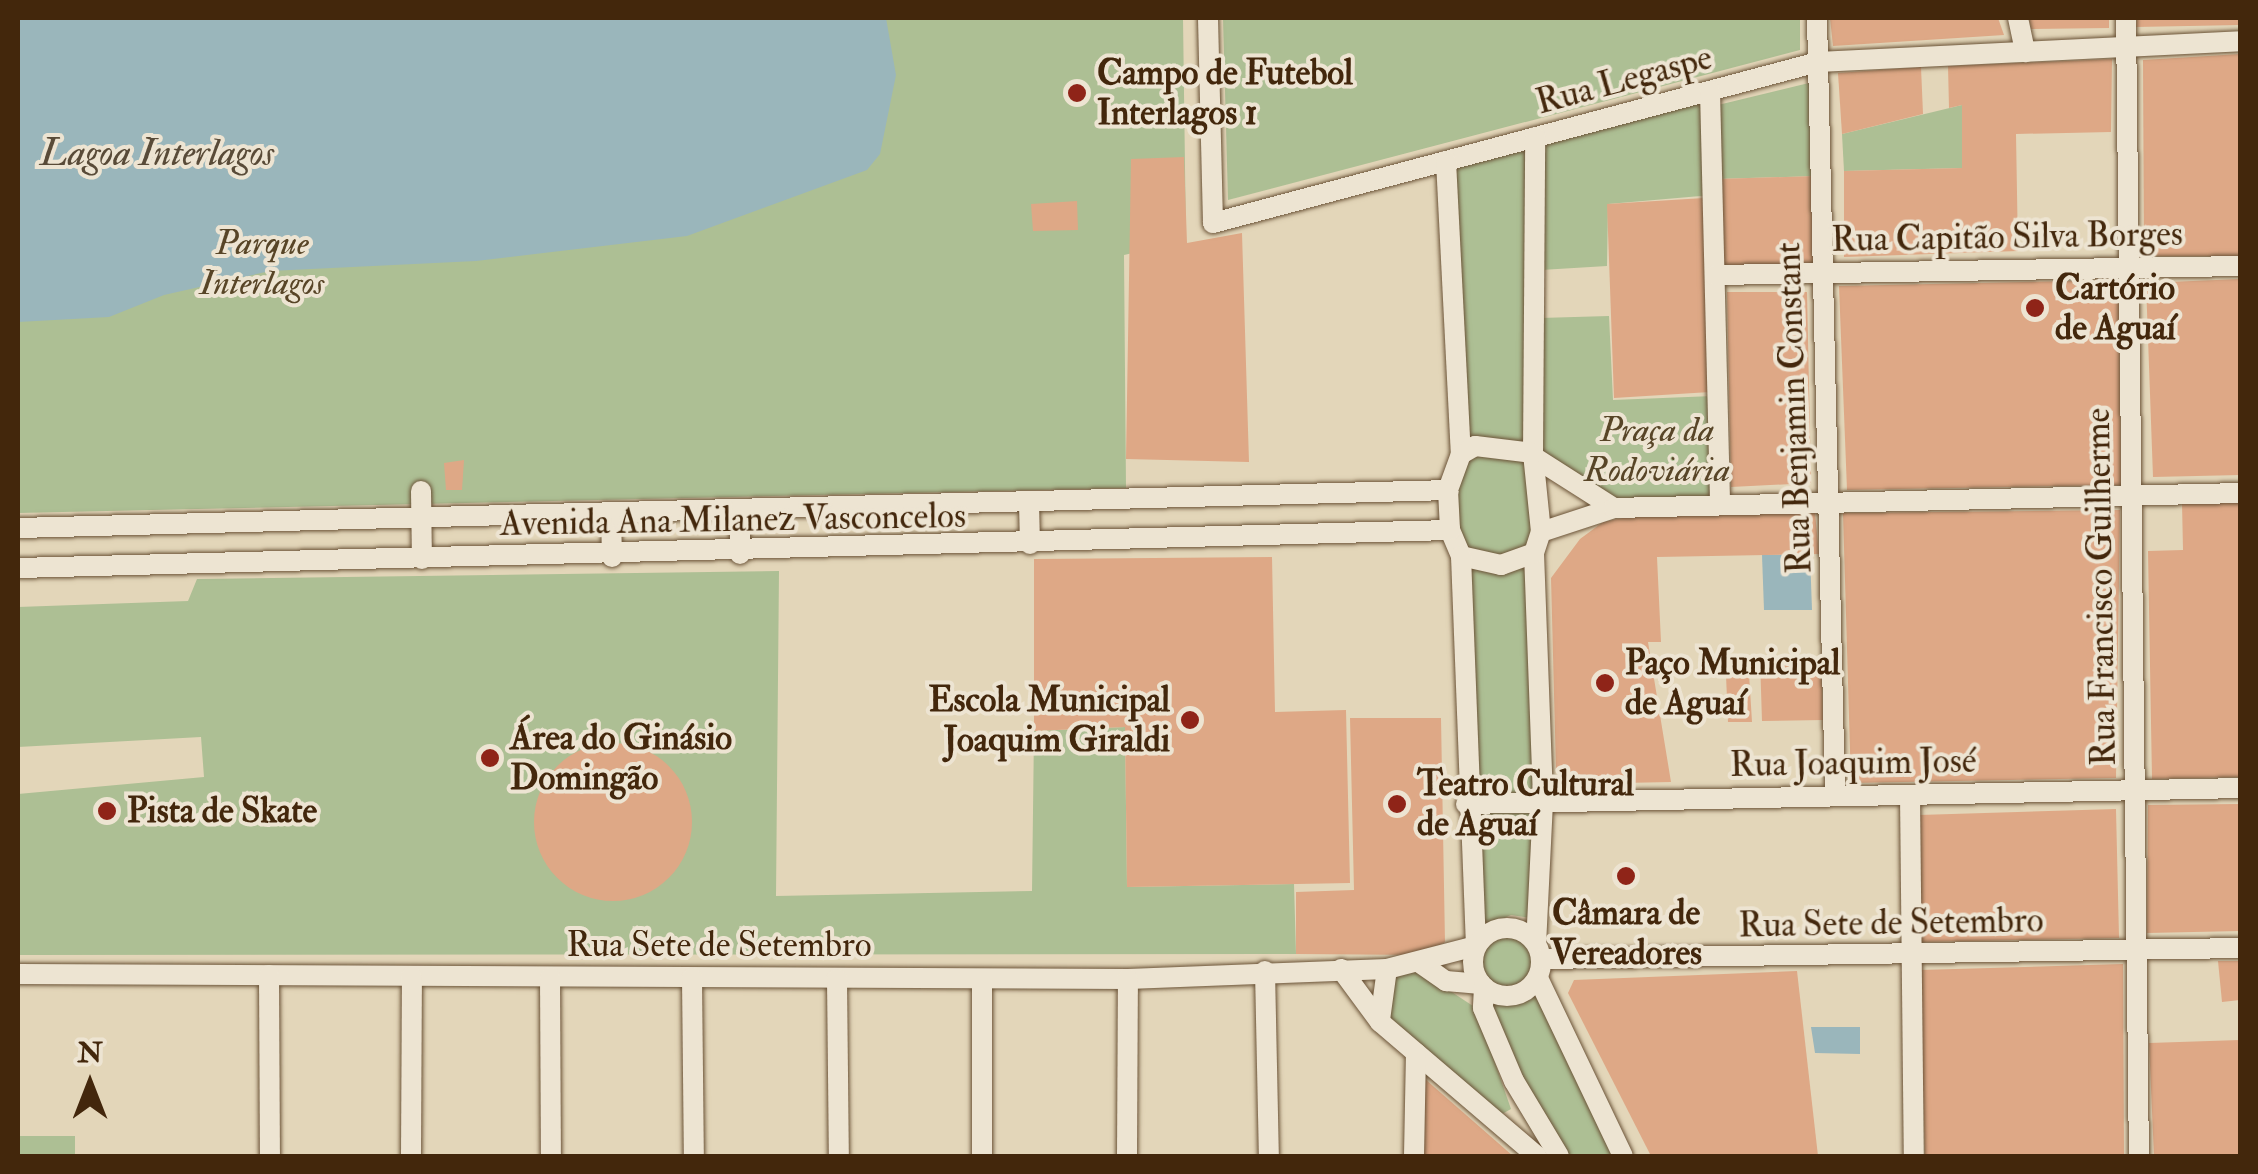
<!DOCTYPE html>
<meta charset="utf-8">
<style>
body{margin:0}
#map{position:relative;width:2258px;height:1174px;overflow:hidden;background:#e3d6b9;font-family:"IM FELL Double Pica",serif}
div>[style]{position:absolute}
.green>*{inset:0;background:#adbf94}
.round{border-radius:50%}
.water>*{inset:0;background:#9ab6bb}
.building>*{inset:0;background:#dea886}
.roads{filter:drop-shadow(0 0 2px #6b5337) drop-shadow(0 0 2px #6b5337)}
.minor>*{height:20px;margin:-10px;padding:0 10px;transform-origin:10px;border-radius:10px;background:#ede4d2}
.minor>.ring{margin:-10px;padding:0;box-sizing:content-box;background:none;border:20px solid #ede4d2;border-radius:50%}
.dots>*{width:28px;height:28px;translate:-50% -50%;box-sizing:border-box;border:5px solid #ede4d2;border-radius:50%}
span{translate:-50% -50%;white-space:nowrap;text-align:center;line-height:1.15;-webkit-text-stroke:8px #ede4d2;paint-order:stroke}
.poi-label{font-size:35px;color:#43270c;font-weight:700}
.left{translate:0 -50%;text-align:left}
.right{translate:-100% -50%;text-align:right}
.street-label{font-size:35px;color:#43270c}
.park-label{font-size:35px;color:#584527;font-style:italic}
.water-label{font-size:38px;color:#594b38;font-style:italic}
.frame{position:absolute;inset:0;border:20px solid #43270c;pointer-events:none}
.north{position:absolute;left:40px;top:1034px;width:100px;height:100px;-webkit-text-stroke:8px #ede4d2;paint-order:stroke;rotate:0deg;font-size:28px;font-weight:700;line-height:40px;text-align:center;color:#43270c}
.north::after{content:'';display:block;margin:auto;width:35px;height:45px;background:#43270c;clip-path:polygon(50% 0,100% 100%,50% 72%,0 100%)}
</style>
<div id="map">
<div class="green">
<div style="clip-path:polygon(18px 18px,1183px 18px,1186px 241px,1124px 255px,1126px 488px,18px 513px)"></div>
<div style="clip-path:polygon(1223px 18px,1800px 18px,1800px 50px,1228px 200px)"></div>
<div style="clip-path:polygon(1813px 82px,1816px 176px,1717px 179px,1718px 105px)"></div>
<div style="clip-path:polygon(1710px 91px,1712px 195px,1608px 204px,1607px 266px,1541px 270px,1540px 143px)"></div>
<div style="clip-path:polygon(1962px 105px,1962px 168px,1844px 171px,1842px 134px)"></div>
<div style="clip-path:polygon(1532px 146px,1532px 449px,1464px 449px,1453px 166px)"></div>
<div style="clip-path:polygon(1609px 316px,1613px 400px,1713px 396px,1717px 501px,1614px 503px,1538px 453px,1540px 318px)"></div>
<div style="clip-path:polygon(1531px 455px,1532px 551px,1501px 563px,1456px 543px,1454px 472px,1461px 456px)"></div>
<div style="clip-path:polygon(1463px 559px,1530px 559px,1540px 802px,1531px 918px,1511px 915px,1477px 931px)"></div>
<div style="clip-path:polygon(779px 571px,776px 896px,1032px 891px,1034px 731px,1125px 727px,1127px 887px,1294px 884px,1296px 954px,18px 955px,18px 794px,204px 777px,201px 737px,18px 747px,18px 607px,188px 601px,197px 579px)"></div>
<div class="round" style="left:1477px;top:930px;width:62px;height:62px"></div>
<div style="clip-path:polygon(1420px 971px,1476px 1008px,1511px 1109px,1502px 1114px,1386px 1019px,1396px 975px)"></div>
<div style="clip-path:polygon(1539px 985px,1618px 1156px,1563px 1156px,1518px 1079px,1485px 994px,1511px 998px)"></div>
<div style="clip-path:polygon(18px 1136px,75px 1136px,75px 1156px,18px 1156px)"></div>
</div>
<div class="water">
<div style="clip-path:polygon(18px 18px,886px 18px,896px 75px,880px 154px,867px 170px,687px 236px,476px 261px,270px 271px,164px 295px,109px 317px,18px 322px)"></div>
<div style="clip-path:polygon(1810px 554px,1812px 610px,1764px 610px,1762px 555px)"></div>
<div style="clip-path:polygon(1811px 1027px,1860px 1027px,1860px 1054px,1815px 1053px)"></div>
</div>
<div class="building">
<div style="clip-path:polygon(1830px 18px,1998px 18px,2004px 35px,1833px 46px)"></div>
<div style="clip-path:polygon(2029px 18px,2109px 18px,2109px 28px,2031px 29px)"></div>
<div style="clip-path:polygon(2137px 18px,2240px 18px,2240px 25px,2136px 27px)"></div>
<div style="clip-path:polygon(2240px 54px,2240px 256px,2144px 256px,2143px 60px)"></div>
<div style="clip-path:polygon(2112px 59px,2111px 132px,2016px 134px,2018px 251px,1844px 257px,1844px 171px,1962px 168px,1962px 105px,1949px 108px,1948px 66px)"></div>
<div style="clip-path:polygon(1921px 67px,1923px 114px,1842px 134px,1838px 73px)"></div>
<div style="clip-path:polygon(1184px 157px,1187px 243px,1242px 233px,1249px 462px,1126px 459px,1131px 159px)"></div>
<div style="clip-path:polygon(1816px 176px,1817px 266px,1719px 267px,1717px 179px)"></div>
<div style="clip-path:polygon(1704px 198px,1710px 392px,1614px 398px,1607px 204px)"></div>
<div style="clip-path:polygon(1077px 201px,1078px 230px,1033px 231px,1031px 204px)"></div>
<div style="clip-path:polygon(2240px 279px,2240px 475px,2153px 477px,2146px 283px)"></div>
<div style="clip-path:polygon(2119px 280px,2121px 485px,1847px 490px,1839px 286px)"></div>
<div style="clip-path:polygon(1727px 292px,1807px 292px,1811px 483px,1731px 487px)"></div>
<div style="clip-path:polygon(464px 460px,462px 490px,446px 490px,444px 463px)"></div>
<div style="clip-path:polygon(2240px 501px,2240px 777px,2152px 779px,2148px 551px,2183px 550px,2182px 503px)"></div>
<div style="clip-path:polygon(2120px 510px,2116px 778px,1851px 783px,1843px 513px)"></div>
<div style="clip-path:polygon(1815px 513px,1819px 554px,1657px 557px,1661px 642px,1648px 642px,1671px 782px,1571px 784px,1556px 770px,1551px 578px,1580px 539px,1603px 522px,1633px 516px)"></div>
<div style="clip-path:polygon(1272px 557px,1275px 712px,1346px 710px,1350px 883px,1127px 887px,1125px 727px,1034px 731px,1034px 559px)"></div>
<div style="clip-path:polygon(1821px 657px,1823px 720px,1762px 721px,1760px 659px)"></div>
<div style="clip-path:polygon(1749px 674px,1752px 722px,1728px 722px,1726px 675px)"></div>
<div style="clip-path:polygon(1350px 718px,1441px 718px,1445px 942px,1423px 955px,1296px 954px,1296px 892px,1354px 890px)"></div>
<div class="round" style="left:534px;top:743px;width:158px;height:158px"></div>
<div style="clip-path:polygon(2240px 804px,2240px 931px,2147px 933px,2148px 805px)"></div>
<div style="clip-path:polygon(2116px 809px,2119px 938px,1921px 942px,1919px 815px)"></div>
<div style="clip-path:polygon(2218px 961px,2240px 961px,2240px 1000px,2222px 1002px)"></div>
<div style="clip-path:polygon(2123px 964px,2124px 1156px,1925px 1156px,1920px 970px)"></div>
<div style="clip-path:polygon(1797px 971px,1818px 1156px,1651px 1156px,1568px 993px,1574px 980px)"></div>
<div style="clip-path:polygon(2240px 1040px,2240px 1156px,2154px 1156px,2149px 1043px)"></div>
<div style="clip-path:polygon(1425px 1079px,1513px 1156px,1424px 1156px)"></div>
</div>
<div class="roads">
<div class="minor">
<div style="left:1208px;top:18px;width:205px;rotate:88.6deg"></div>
<div style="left:1213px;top:223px;width:626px;rotate:-14.9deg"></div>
<div style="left:1818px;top:62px;width:423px;rotate:-2.8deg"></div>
<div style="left:1817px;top:18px;width:778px;rotate:88.67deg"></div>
<div style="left:2018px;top:18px;width:35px;rotate:78deg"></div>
<div style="left:2126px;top:18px;width:1138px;rotate:89.35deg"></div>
<div style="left:1710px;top:91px;width:412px;rotate:88.6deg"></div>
<div style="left:1446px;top:161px;width:293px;rotate:87.1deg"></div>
<div style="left:1715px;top:275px;width:525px;rotate:-0.98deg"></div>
<div style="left:1533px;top:453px;width:316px;rotate:-89.6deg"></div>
<div style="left:1537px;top:459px;width:91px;rotate:32.5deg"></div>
<div style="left:421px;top:491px;width:68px;rotate:89.2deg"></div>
<div style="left:1029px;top:503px;width:41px;rotate:88.6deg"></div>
<div style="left:740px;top:513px;width:41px;rotate:90deg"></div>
<div style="left:611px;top:516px;width:41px;rotate:88.6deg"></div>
<div style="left:18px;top:528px;width:1431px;rotate:-1.52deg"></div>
<div style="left:1541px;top:532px;width:77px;rotate:-18.2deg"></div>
<div style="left:1614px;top:508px;width:626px;rotate:-1.37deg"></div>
<div style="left:1534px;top:553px;width:249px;rotate:87.9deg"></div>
<div style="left:1543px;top:802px;width:141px;rotate:92.8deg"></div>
<div style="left:1461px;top:556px;width:41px;rotate:12.7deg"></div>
<div style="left:1501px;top:565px;width:35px;rotate:-20deg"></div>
<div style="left:1534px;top:553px;width:22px;rotate:-72deg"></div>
<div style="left:1541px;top:532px;width:79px;rotate:-95.8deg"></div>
<div style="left:1533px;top:453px;width:58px;rotate:-173.1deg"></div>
<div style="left:1475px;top:446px;width:16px;rotate:150deg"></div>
<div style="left:1461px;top:454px;width:38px;rotate:110deg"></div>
<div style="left:1448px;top:490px;width:40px;rotate:87.1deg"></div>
<div style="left:1450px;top:530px;width:28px;rotate:67deg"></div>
<div style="left:1461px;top:556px;width:386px;rotate:87.8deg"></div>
<div style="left:18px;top:568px;width:1433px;rotate:-1.52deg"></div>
<div style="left:1910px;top:795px;width:361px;rotate:89.4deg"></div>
<div style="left:1466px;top:804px;width:774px;rotate:-1.18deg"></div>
<div class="ring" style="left:1473px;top:928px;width:48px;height:48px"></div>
<div style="left:1542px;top:959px;width:698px;rotate:-0.9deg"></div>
<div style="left:1420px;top:963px;width:32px;rotate:35deg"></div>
<div style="left:1446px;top:981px;width:35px;rotate:5deg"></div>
<div style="left:1341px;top:969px;width:66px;rotate:53.7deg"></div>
<div style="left:1380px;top:1022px;width:206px;rotate:40.5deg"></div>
<div style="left:1265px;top:971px;width:185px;rotate:88.8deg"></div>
<div style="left:18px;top:974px;width:1110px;rotate:0.26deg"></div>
<div style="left:1128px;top:979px;width:259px;rotate:-2.2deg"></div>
<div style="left:1387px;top:969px;width:91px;rotate:-14.6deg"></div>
<div style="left:269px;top:975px;width:181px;rotate:89.7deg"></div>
<div style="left:550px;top:977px;width:179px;rotate:89.7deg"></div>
<div style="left:692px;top:978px;width:178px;rotate:89.4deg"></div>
<div style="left:1538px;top:978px;width:197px;rotate:64.5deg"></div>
<div style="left:837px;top:979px;width:177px;rotate:89.4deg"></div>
<div style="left:982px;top:979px;width:177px;rotate:90deg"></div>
<div style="left:1484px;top:987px;width:21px;rotate:93deg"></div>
<div style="left:1483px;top:1008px;width:79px;rotate:67deg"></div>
<div style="left:1514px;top:1081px;width:87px;rotate:59deg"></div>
<div style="left:1380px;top:1020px;width:51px;rotate:-82.2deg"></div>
<div style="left:411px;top:1156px;width:180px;rotate:-89.7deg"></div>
<div style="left:1127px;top:1156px;width:177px;rotate:-89.7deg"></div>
<div style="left:1414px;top:1156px;width:103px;rotate:-88.9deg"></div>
</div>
</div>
<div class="dots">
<div style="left:1077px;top:93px;background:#8f2418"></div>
<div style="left:2035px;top:308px;background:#8f2418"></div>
<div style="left:1605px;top:683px;background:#8f2418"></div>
<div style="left:1190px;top:720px;background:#8f2418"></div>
<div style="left:490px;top:758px;background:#8f2418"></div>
<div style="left:1397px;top:804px;background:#8f2418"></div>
<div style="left:107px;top:811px;background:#8f2418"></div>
<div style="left:1626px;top:876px;background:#8f2418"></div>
</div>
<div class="poi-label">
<span class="left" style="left:1097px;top:93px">Campo de Futebol<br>Interlagos 1</span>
<span class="left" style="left:2055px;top:308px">Cartório<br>de Aguaí</span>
<span class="left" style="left:1625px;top:683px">Paço Municipal<br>de Aguaí</span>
<span class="right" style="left:1170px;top:720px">Escola Municipal<br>Joaquim Giraldi</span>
<span class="left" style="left:510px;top:758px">Área do Ginásio<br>Domingão</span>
<span class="left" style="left:1417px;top:804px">Teatro Cultural<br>de Aguaí</span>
<span class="left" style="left:127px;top:811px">Pista de Skate</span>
<span style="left:1626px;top:933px">Câmara de<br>Vereadores</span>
</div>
<div class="street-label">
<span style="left:1624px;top:80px;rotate:-15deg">Rua Legaspe</span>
<span style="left:2007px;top:237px;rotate:-1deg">Rua Capitão Silva Borges</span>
<span style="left:1794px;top:408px;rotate:-92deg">Rua Benjamin Constant</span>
<span style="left:733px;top:520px;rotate:-1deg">Avenida Ana Milanez Vasconcelos</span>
<span style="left:2101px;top:587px;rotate:-91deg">Rua Francisco Guilherme</span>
<span style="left:1853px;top:763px;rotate:-1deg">Rua Joaquim José</span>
<span style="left:1891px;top:923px;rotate:-1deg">Rua Sete de Setembro</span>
<span style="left:719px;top:945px">Rua Sete de Setembro</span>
</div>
<div class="park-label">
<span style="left:262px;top:263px">Parque<br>Interlagos</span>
<span style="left:1657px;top:450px">Praça da<br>Rodoviária</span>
</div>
<div class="water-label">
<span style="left:157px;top:154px">Lagoa Interlagos</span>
</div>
<div class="frame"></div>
<div class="north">N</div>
</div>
